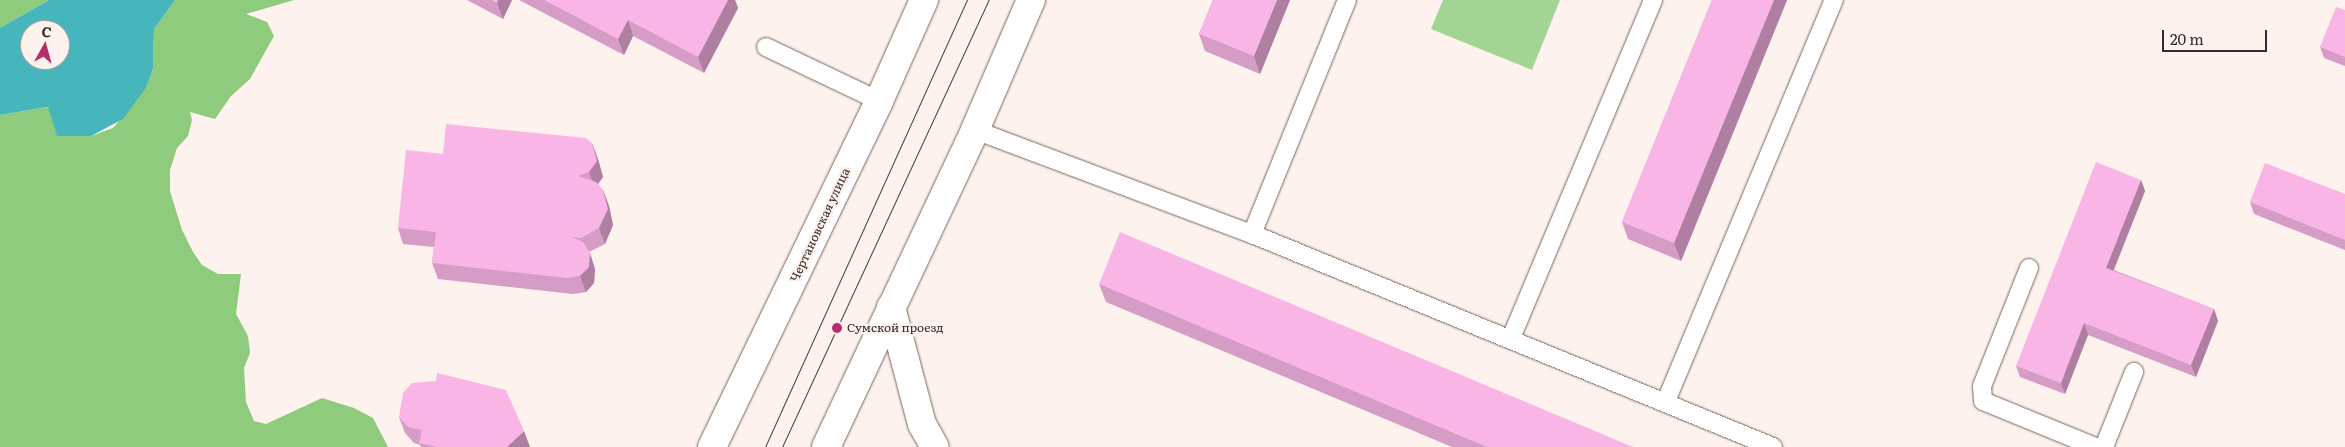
<!DOCTYPE html>
<meta charset="utf-8">
<style>
body{margin:0}
#map{position:relative;width:2345px;height:447px;overflow:hidden;background:#fdf2ed;font-family:Literata,serif}
div>[style]{position:absolute}
.green>*{inset:0;background:#a2d494}
.forest>*{inset:0;background:#8ecb7d}
.water>*{inset:0;background:#47b6bc}
.roads{filter:drop-shadow(0 0 1px #7c655a) drop-shadow(0 0 1px #7c655a)}
.service>*{height:18px;margin:-9px;padding:0 9px;transform-origin:9px;border-radius:9px;background:#fff}
.tertiary>*{height:28px;margin:-14px;padding:0 14px;transform-origin:14px;border-radius:14px;background:#fff}
.secondary>*{height:28px;margin:-14px;padding:0 14px;transform-origin:14px;border-radius:14px;background:#fff}
.tram>*{height:1px;margin:-0.5px;padding:0 0.5px;transform-origin:0.5px;border-radius:0.5px;background:#49403b}
.wall>*{inset:0;background:#d59cc5}
.shaded-wall>*{inset:0;background:#ae7fa0}
.building>*{inset:0;background:#f8b5e5}
.dots>*{width:14px;height:14px;translate:-50% -50%;box-sizing:border-box;border:2px solid #fdf2ed;border-radius:50%}
span{translate:-50% -50%;white-space:nowrap;text-align:center;line-height:1.15;-webkit-text-stroke:5px #fdf2ed;paint-order:stroke}
.street-label{font-size:12px;color:#342b26}
.poi-label{font-size:12px;color:#342b26}
.left{translate:0 -50%;text-align:left}
.north{position:absolute;left:20px;top:20px;width:50px;height:50px;box-sizing:border-box;background:#fdf2ed;border:1px solid #ada29d;border-radius:50%;rotate:7deg;font-size:14px;font-weight:700;line-height:20px;text-align:center;color:#342b26}
.north::after{content:'';display:block;margin:auto;width:18px;height:22px;background:#b82e6a;clip-path:polygon(50% 0,100% 100%,50% 72%,0 100%)}
.scale{position:absolute;left:2162px;top:30px;width:105px;height:22px;box-sizing:border-box;border:2px solid #342b26;border-top:0;padding-left:6px;font-size:15px;line-height:18px;white-space:nowrap;color:#342b26;-webkit-text-stroke:4px #fdf2ed;paint-order:stroke}
</style>
<div id="map">
<div class="green">
<div style="clip-path:polygon(1443px 0,1560px 0,1532px 70px,1431px 29px)"></div>
</div>
<div class="forest">
<div style="clip-path:polygon(0 0,49px 0,0 28px)"></div>
<div style="clip-path:polygon(175px 0,294px 0,246px 14px,267px 22px,274px 36px,250px 79px,231px 96px,215px 119px,190px 112px,192px 120px,188px 136px,177px 148px,170px 170px,170px 191px,182px 230px,193px 252px,202px 265px,218px 274px,241px 274px,236px 314px,248px 336px,250px 353px,244px 368px,246px 402px,254px 421px,266px 424px,322px 398px,354px 408px,373px 418px,388px 447px,0 447px,0 115px,49px 107px,91px 136px,113px 128px,136px 101px,153px 70px,154px 29px)"></div>
</div>
<div class="water">
<div style="clip-path:polygon(evenodd,49px 0,175px 0,154px 29px,153px 69px,145px 89px,123px 119px,91px 136px,57px 136px,48px 107px,0 115px,0 28px,49px 0,30px 30px,60px 30px,60px 60px,30px 60px,30px 30px)"></div>
</div>
<div class="roads">
<div class="service">
<div style="left:766px;top:47px;width:125px;rotate:25.5deg"></div>
<div style="left:975px;top:130px;width:296px;rotate:20.6deg"></div>
<div style="left:1252px;top:234px;width:563px;rotate:22.24deg"></div>
<div style="left:1252px;top:234px;width:253px;rotate:-67.9deg"></div>
<div style="left:2029px;top:268px;width:127px;rotate:111.7deg"></div>
<div style="left:1982px;top:386px;width:15px;rotate:86deg"></div>
<div style="left:1983px;top:401px;width:121px;rotate:22.3deg"></div>
<div style="left:1511px;top:338px;width:367px;rotate:-67.2deg"></div>
<div style="left:1666px;top:401px;width:435px;rotate:-67.3deg"></div>
<div style="left:2104px;top:447px;width:81px;rotate:-68.2deg"></div>
</div>
<div class="tertiary">
<div style="left:891px;top:307px;width:121px;rotate:75.2deg"></div>
<div style="left:922px;top:424px;width:26px;rotate:61deg"></div>
</div>
<div class="secondary">
<div style="left:712px;top:447px;width:384px;rotate:-64.2deg"></div>
<div style="left:879px;top:101px;width:111px;rotate:-66deg"></div>
<div style="left:826px;top:447px;width:350px;rotate:-64.8deg"></div>
<div style="left:975px;top:130px;width:142px;rotate:-66.7deg"></div>
</div>
</div>
<div class="tram">
<div style="left:765px;top:447px;width:491px;rotate:-65.7deg"></div>
<div style="left:782px;top:447px;width:493px;rotate:-65.2deg"></div>
</div>
<div class="wall">
<div style="clip-path:polygon(467px 0,512px 0,503px 19px)"></div>
<div style="clip-path:polygon(519px 0,735px 0,738px 8px,704px 73px,633px 36px,624px 55px)"></div>
<div style="clip-path:polygon(1213px 0,1290px 0,1260px 74px,1205px 51px,1199px 34px)"></div>
<div style="clip-path:polygon(1712px 0,1787px 0,1681px 261px,1628px 239px,1622px 222px)"></div>
<div style="clip-path:polygon(2345px 10px,2345px 66px,2324px 58px,2320px 47px)"></div>
<div style="clip-path:polygon(443px 154px,598px 159px,603px 177px,598px 184px,603px 190px,609px 206px,613px 225px,605px 244px,589px 252px,595px 269px,594px 283px,586px 292px,573px 294px,438px 279px,432px 263px,434px 247px,403px 244px,398px 228px)"></div>
<div style="clip-path:polygon(2141px 180px,2145px 191px,2114px 270px,2214px 309px,2218px 321px,2196px 377px,2088px 335px,2065px 394px,2020px 377px,2016px 366px)"></div>
<div style="clip-path:polygon(2345px 194px,2345px 250px,2254px 214px,2250px 202px)"></div>
<div style="clip-path:polygon(1099px 284px,1633px 447px,1452px 447px,1106px 302px)"></div>
<div style="clip-path:polygon(399px 417px,530px 447px,421px 447px,420px 445px,414px 443px,405px 433px)"></div>
</div>
<div class="shaded-wall">
<div style="clip-path:polygon(498px 0,512px 0,503px 19px,497px 3px)"></div>
<div style="clip-path:polygon(728px 0,735px 0,738px 8px,704px 73px,698px 57px)"></div>
<div style="clip-path:polygon(1277px 0,1290px 0,1260px 74px,1254px 56px)"></div>
<div style="clip-path:polygon(1774px 0,1787px 0,1681px 261px,1674px 243px)"></div>
<div style="clip-path:polygon(628px 20px,633px 36px,624px 55px,618px 39px)"></div>
<div style="clip-path:polygon(592px 143px,598px 159px,603px 177px,595px 188px,589px 172px)"></div>
<div style="clip-path:polygon(2141px 180px,2145px 191px,2110px 279px,2106px 268px)"></div>
<div style="clip-path:polygon(603px 190px,609px 206px,613px 225px,605px 244px,599px 228px)"></div>
<div style="clip-path:polygon(590px 253px,595px 269px,594px 283px,586px 292px,580px 276px)"></div>
<div style="clip-path:polygon(2214px 309px,2218px 321px,2196px 377px,2191px 365px)"></div>
<div style="clip-path:polygon(2084px 323px,2088px 335px,2065px 394px,2061px 383px)"></div>
<div style="clip-path:polygon(524px 431px,530px 447px,507px 447px)"></div>
</div>
<div class="building">
<div style="clip-path:polygon(492px 0,498px 0,497px 3px)"></div>
<div style="clip-path:polygon(544px 0,728px 0,698px 57px,628px 20px,618px 39px)"></div>
<div style="clip-path:polygon(1213px 0,1277px 0,1254px 56px,1199px 34px)"></div>
<div style="clip-path:polygon(1712px 0,1774px 0,1674px 243px,1622px 222px)"></div>
<div style="clip-path:polygon(2336px 7px,2345px 10px,2345px 57px,2320px 47px)"></div>
<div style="clip-path:polygon(446px 124px,586px 138px,592px 143px,597px 161px,589px 172px,578px 176px,596px 182px,603px 190px,608px 209px,599px 228px,581px 238px,572px 237px,583px 242px,590px 253px,589px 267px,580px 276px,567px 278px,432px 263px,436px 232px,398px 228px,406px 150px,443px 154px)"></div>
<div style="clip-path:polygon(2096px 162px,2141px 180px,2106px 268px,2214px 309px,2191px 365px,2084px 323px,2061px 383px,2016px 366px)"></div>
<div style="clip-path:polygon(2265px 163px,2345px 194px,2345px 240px,2250px 202px)"></div>
<div style="clip-path:polygon(1120px 232px,1633px 447px,1487px 447px,1099px 284px)"></div>
<div style="clip-path:polygon(437px 373px,506px 390px,524px 431px,507px 447px,437px 447px,419px 443px,422px 430px,408px 427px,399px 417px,403px 393px,412px 383px,436px 381px)"></div>
</div>
<div class="dots">
<div style="left:837px;top:328px;background:#b82e6a"></div>
</div>
<div class="street-label">
<span style="left:820px;top:225px;rotate:-65deg">Чертановская улица</span>
</div>
<div class="poi-label">
<span class="left" style="left:847px;top:328px">Сумской проезд</span>
</div>
<div class="north">С</div>
<div class="scale">20 m</div>
</div>
